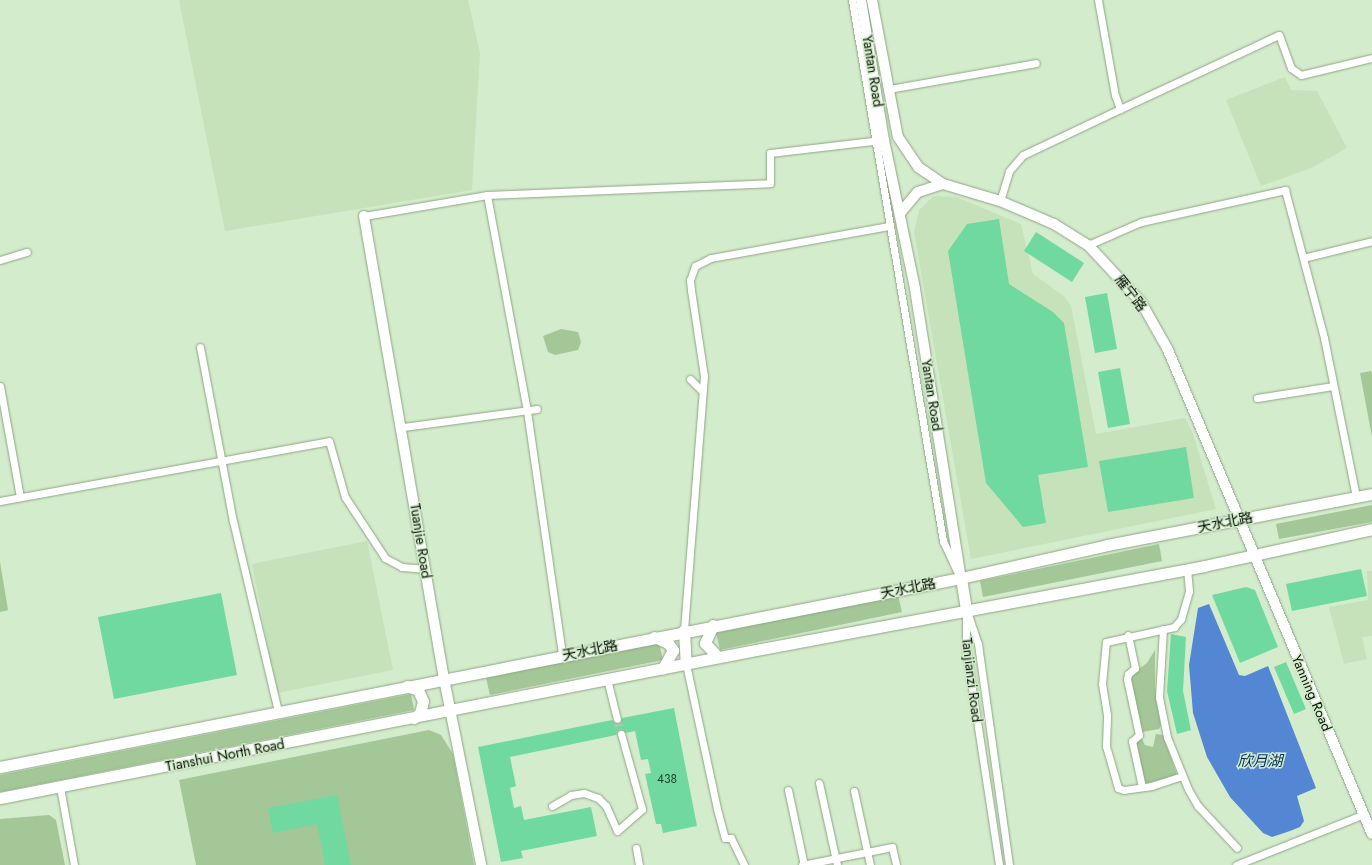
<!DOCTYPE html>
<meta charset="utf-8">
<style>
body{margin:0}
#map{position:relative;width:1372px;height:865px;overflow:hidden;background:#d3eccb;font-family:Jost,"Noto Sans SC",sans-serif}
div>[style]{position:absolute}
.built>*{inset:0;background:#c5e2bb}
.green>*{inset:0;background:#a3c796}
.water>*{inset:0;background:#5387d3}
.building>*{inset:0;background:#70d9a0}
.street-tunnel>*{height:7px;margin-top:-3.5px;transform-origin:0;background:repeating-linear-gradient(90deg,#b5cbae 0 7px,transparent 0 10.5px)}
.roads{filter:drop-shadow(0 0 1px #8ea586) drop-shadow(0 0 1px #8ea586)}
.street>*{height:7px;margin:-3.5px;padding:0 3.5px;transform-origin:3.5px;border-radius:3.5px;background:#fff}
.secondary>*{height:10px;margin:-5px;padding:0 5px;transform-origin:5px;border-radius:5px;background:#fff}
.primary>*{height:11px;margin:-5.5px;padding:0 5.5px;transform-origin:5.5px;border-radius:5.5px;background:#fff}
span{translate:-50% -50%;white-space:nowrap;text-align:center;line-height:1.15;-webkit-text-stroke:3px #d3eccb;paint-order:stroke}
.number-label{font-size:12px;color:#24442e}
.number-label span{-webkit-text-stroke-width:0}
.street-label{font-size:14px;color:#0b1308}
.water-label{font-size:15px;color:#092d5d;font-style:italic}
</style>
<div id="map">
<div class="built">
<div style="clip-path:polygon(179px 0,468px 0,480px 53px,472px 190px,225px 231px)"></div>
<div style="clip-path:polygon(1285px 77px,1291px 90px,1317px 91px,1347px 148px,1311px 168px,1261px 186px,1226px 100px)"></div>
<div style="clip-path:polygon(933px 196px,956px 197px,1021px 224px,1033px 274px,1065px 297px,1071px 306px,1096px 434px,1185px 418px,1192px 431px,1216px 509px,971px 559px,914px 232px,919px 210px)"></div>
<div style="clip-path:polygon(367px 541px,393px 670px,277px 693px,252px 564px)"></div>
<div style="clip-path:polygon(1367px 571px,1372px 571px,1372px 636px,1362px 637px,1367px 659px,1344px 664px,1329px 607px,1368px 600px)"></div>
</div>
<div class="green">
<div style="clip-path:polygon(561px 329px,578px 332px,581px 342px,578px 350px,555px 355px,548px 352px,543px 336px)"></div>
<div style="clip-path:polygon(1371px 371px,1372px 374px,1372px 437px,1360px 373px)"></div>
<div style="clip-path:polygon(1372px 505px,1372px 522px,1279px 539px,1276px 524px)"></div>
<div style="clip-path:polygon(1159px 544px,1162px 561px,983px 597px,980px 581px)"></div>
<div style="clip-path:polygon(0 562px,8px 610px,0 612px)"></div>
<div style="clip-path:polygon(898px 595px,902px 612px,720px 650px,716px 633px)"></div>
<div style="clip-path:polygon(659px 643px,663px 660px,490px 695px,486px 678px)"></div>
<div style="clip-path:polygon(1155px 650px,1155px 688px,1161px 725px,1159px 729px,1142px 732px,1129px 676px,1147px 663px)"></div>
<div style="clip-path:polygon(411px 694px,414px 710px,0 792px,0 775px)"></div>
<div style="clip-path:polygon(429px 730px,441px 735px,453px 754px,474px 865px,196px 865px,179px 780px)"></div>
<div style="clip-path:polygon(1156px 734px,1163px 735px,1177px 775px,1144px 784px,1135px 741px,1141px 737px,1145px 745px,1153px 747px)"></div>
<div style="clip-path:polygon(49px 815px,56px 820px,65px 865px,0 865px,0 819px)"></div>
</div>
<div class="water">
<div style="clip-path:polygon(1209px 604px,1239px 675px,1245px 676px,1268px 666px,1316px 788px,1297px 796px,1304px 821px,1300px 827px,1290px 831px,1272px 837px,1263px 833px,1230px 797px,1207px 757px,1193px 713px,1189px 665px,1198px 608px)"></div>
</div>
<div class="building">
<div style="clip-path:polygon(999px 219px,1009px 284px,1053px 312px,1064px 323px,1088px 467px,1038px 475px,1046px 523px,1023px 527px,986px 483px,948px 251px,967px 224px)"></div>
<div style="clip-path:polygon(1036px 232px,1084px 263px,1072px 282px,1024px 251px)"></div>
<div style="clip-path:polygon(1107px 293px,1117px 349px,1095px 353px,1085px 297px)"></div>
<div style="clip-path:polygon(1120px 368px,1130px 424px,1108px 428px,1098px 372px)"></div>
<div style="clip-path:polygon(1186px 447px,1194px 498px,1108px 512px,1099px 461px)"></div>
<div style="clip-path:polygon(1361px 569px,1367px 596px,1292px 611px,1286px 584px)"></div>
<div style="clip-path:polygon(1246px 587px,1255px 590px,1278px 647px,1240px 663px,1212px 595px)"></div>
<div style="clip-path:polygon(221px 593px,237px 675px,114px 699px,98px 617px)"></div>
<div style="clip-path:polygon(1171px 634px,1186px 637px,1183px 691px,1191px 730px,1177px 734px,1167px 691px)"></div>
<div style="clip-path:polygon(1286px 662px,1306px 709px,1294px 714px,1274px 667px)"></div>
<div style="clip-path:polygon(674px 708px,697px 826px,663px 833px,661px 824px,656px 824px,645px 774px,651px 773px,648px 759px,641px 760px,635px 731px,626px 733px,620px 729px,616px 735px,510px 757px,516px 786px,510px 788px,514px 808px,521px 806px,524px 820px,591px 807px,597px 836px,521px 851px,523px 858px,501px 862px,478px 747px,612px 720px,618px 724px,622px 718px)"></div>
<div style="clip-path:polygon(337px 795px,351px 865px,325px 865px,317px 824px,273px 833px,268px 808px)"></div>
</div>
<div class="street-tunnel">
<div style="left:617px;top:719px;width:16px;rotate:75deg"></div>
</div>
<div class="roads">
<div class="street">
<div style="left:852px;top:0;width:549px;rotate:80.45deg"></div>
<div style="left:943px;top:541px;width:33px;rotate:65deg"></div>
<div style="left:1098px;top:0;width:97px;rotate:79.9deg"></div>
<div style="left:1115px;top:95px;width:15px;rotate:70deg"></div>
<div style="left:1120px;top:109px;width:175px;rotate:-25deg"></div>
<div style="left:1279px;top:35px;width:35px;rotate:70deg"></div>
<div style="left:1291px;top:68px;width:12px;rotate:35deg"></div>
<div style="left:1301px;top:75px;width:73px;rotate:-13.5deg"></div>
<div style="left:889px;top:89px;width:149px;rotate:-10deg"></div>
<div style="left:487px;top:195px;width:220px;rotate:79.5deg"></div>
<div style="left:527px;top:411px;width:246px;rotate:81.8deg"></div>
<div style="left:1000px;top:201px;width:31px;rotate:-73deg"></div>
<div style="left:1009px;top:171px;width:21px;rotate:-49deg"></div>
<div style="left:1023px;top:155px;width:107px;rotate:-25.4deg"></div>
<div style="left:364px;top:216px;width:125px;rotate:-9.7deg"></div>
<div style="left:487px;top:195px;width:283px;rotate:-2.4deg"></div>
<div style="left:770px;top:183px;width:30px;rotate:-90deg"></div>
<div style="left:770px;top:153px;width:112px;rotate:-6.7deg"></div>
<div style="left:1088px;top:245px;width:58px;rotate:-23.5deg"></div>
<div style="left:1141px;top:222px;width:148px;rotate:-12.5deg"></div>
<div style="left:1285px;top:190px;width:153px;rotate:75.2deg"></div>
<div style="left:1324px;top:338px;width:162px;rotate:78.6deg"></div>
<div style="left:1303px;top:258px;width:71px;rotate:-13.8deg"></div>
<div style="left:0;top:260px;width:28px;rotate:-17deg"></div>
<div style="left:200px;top:347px;width:177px;rotate:79.3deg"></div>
<div style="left:233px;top:521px;width:196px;rotate:76.7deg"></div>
<div style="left:690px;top:379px;width:17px;rotate:45deg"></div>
<div style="left:0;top:386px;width:113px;rotate:79.8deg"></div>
<div style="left:1257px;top:398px;width:77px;rotate:-9deg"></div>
<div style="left:403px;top:427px;width:135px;rotate:-7.7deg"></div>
<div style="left:0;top:501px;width:334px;rotate:-10.3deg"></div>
<div style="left:329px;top:441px;width:58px;rotate:74.1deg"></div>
<div style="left:345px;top:497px;width:73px;rotate:56.7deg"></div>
<div style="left:385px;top:558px;width:19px;rotate:28deg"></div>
<div style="left:402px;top:567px;width:24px;rotate:5deg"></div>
<div style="left:966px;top:609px;width:37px;rotate:71deg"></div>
<div style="left:978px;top:644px;width:223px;rotate:82deg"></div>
<div style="left:966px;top:616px;width:33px;rotate:90deg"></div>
<div style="left:966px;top:649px;width:219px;rotate:81.3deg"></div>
<div style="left:1163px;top:629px;width:68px;rotate:93.4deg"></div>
<div style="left:1159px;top:697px;width:41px;rotate:78.7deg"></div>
<div style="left:1167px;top:737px;width:56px;rotate:68deg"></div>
<div style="left:1188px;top:789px;width:20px;rotate:60deg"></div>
<div style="left:1198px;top:806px;width:57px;rotate:47.1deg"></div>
<div style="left:684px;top:630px;width:255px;rotate:-85.5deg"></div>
<div style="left:704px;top:376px;width:87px;rotate:-98.6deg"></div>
<div style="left:691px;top:290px;width:10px;rotate:-96deg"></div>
<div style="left:690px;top:280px;width:15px;rotate:-70deg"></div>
<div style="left:695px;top:266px;width:18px;rotate:-27deg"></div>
<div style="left:711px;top:258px;width:180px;rotate:-10.2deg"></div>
<div style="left:1128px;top:635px;width:34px;rotate:78deg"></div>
<div style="left:1135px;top:668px;width:9px;rotate:139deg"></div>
<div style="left:1128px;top:674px;width:5px;rotate:101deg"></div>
<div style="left:1127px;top:679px;width:57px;rotate:77.9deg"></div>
<div style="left:1139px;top:735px;width:9px;rotate:139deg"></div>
<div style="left:1132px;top:741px;width:47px;rotate:77.7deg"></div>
<div style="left:686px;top:664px;width:148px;rotate:77.9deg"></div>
<div style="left:717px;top:809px;width:30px;rotate:75deg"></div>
<div style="left:725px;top:838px;width:6px"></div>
<div style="left:731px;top:838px;width:30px;rotate:64deg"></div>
<div style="left:607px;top:679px;width:41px;rotate:76deg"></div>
<div style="left:1182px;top:776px;width:32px;rotate:162deg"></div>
<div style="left:1152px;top:786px;width:28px;rotate:172deg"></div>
<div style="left:1124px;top:790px;width:6px;rotate:-162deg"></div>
<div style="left:1118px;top:788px;width:44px;rotate:-105.9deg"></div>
<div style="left:1106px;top:746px;width:31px;rotate:-88deg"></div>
<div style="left:1107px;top:715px;width:31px;rotate:-99deg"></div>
<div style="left:1102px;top:684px;width:42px;rotate:-84.6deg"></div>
<div style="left:1106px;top:642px;width:70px;rotate:-12.4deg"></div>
<div style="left:1174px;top:627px;width:11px;rotate:-49deg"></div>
<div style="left:1181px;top:619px;width:29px;rotate:-74deg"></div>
<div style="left:1189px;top:591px;width:22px;rotate:-95deg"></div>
<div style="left:819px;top:783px;width:84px;rotate:77.6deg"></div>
<div style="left:60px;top:787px;width:79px;rotate:79.8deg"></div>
<div style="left:788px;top:790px;width:77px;rotate:78deg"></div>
<div style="left:854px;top:791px;width:76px;rotate:77.8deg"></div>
<div style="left:552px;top:806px;width:22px;rotate:-30deg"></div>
<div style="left:571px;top:795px;width:13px;rotate:-9deg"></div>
<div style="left:584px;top:793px;width:15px;rotate:20deg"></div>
<div style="left:598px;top:798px;width:11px;rotate:45deg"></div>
<div style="left:606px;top:806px;width:27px;rotate:66deg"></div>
<div style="left:617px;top:831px;width:33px;rotate:-41deg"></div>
<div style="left:642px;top:809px;width:78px;rotate:-105.6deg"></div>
<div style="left:636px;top:848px;width:17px;rotate:80deg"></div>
<div style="left:802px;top:865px;width:92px;rotate:-11.3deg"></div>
<div style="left:892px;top:847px;width:18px;rotate:77deg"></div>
<div style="left:1236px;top:865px;width:138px;rotate:-21.7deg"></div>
</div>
<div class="secondary">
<div style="left:861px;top:0;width:142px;rotate:80.7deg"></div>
<div style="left:884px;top:140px;width:152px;rotate:78.2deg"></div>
<div style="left:915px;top:289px;width:293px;rotate:81deg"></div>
<div style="left:872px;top:0;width:139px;rotate:79.3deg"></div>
<div style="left:898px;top:137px;width:36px;rotate:56deg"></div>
<div style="left:918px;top:167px;width:30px;rotate:34deg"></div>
<div style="left:943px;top:184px;width:59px;rotate:16.6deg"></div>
<div style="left:1000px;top:201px;width:59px;rotate:23.1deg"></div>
<div style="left:1054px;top:224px;width:40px;rotate:32deg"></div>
<div style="left:1088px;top:245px;width:78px;rotate:47.1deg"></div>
<div style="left:1141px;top:302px;width:55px;rotate:60.6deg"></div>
<div style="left:1168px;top:350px;width:525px;rotate:67.15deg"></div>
<div style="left:901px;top:212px;width:26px;rotate:-50deg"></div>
<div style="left:918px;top:192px;width:26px;rotate:-18deg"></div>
<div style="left:364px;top:216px;width:470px;rotate:80.2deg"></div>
<div style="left:444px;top:679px;width:190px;rotate:78.7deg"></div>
</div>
<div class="primary">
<div style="left:961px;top:578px;width:31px;rotate:81deg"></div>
<div style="left:713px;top:625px;width:20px;rotate:114deg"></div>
<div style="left:705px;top:643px;width:19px;rotate:47deg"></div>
<div style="left:684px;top:630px;width:34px;rotate:87deg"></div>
<div style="left:654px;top:637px;width:15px;rotate:23deg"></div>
<div style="left:668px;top:643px;width:9px;rotate:54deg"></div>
<div style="left:673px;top:650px;width:21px;rotate:119deg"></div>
<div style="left:407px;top:686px;width:12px;rotate:20deg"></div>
<div style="left:418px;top:690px;width:12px;rotate:66deg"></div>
<div style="left:423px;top:701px;width:12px;rotate:104deg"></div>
<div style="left:420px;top:713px;width:8px;rotate:140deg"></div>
<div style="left:0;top:767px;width:979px;rotate:-11.13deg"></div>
<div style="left:961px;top:578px;width:150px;rotate:-12.7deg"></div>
<div style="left:1107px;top:545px;width:270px;rotate:-10.9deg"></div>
<div style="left:0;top:798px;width:770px;rotate:-11.08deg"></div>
<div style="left:756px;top:650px;width:456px;rotate:-10.6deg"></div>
<div style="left:1204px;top:566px;width:172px;rotate:-12.4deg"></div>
</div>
</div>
<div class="number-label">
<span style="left:667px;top:780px">438</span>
</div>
<div class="street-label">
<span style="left:873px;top:71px;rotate:81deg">Yantan Road</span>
<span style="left:1131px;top:293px;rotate:52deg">雁宁路</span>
<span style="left:932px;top:395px;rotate:81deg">Yantan Road</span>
<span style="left:1225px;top:522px;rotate:-11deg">天水北路</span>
<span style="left:421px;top:541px;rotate:81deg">Tuanjie Road</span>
<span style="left:908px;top:588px;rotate:-11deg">天水北路</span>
<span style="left:590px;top:650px;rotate:-11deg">天水北路</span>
<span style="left:972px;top:680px;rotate:83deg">Tanjianzi Road</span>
<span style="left:1312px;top:693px;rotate:67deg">Yanning Road</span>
<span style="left:225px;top:755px;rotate:-11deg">Tianshui North Road</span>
</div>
<div class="water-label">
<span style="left:1260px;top:762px">欣月湖</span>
</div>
</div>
